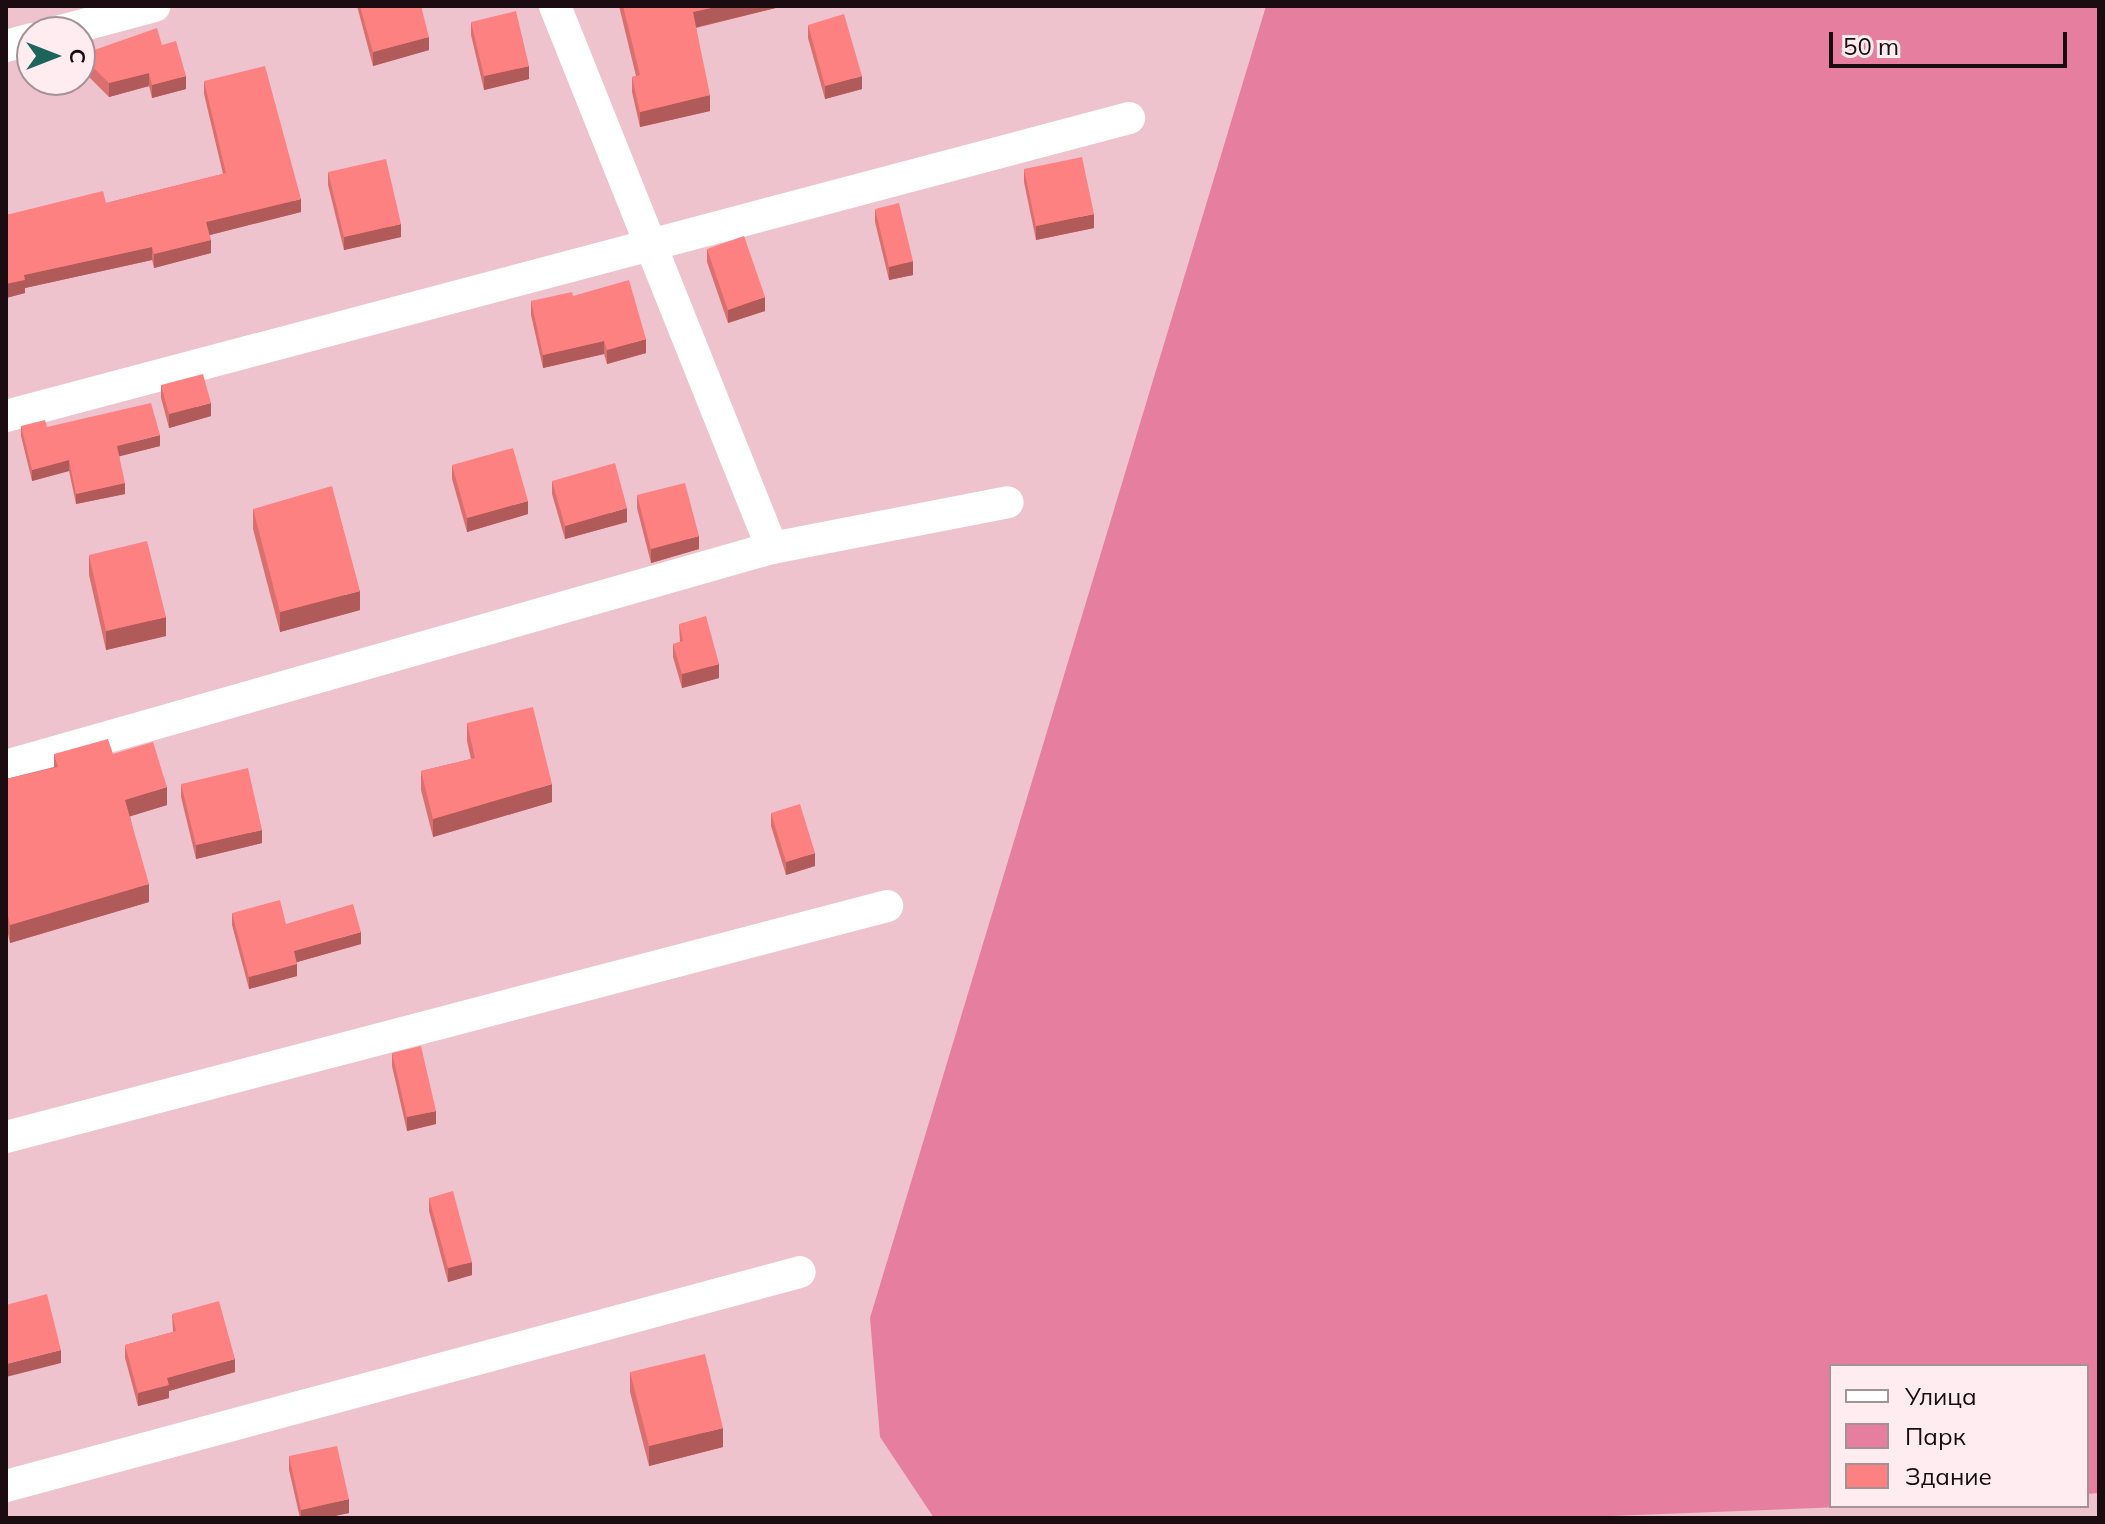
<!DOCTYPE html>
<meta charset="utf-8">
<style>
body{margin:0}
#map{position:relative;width:2105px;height:1524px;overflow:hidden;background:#efc3ce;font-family:Mulish,sans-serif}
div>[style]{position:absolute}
.green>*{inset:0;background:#e67f9f}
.minor>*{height:32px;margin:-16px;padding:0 16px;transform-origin:16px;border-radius:16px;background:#fff}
.wall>*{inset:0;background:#da6f6f}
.shaded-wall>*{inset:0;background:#b15a5a}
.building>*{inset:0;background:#fd8181}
span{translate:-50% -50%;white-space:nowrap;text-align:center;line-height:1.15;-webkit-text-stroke:7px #feecf0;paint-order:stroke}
.frame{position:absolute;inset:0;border:8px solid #1a0c10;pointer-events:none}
.legend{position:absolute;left:1829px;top:1364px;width:260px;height:144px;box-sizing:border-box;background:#feecf0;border:2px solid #a39296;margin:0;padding:10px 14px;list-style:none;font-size:24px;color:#1a0c10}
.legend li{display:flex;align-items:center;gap:16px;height:40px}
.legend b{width:40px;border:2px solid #a39296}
.north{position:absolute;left:16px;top:16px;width:80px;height:80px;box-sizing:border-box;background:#feecf0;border:2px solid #a39296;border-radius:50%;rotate:90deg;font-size:22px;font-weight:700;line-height:32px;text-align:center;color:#1a0c10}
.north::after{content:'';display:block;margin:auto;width:28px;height:36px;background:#1d655b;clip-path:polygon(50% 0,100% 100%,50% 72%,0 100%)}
.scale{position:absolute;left:1829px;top:32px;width:238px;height:36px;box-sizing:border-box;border:4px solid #1a0c10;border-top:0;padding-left:10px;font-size:24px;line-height:28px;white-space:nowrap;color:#1a0c10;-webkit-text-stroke:6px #feecf0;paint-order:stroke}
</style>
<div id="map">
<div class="green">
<div style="clip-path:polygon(1266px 6px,2099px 6px,2099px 1493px,2087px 1494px,2087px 1366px,1831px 1366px,1831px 1506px,1867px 1506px,1559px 1518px,934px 1518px,880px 1437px,870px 1318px)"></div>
</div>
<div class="minor">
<div style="left:555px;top:6px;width:584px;rotate:68.18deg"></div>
<div style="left:57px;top:32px;width:101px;rotate:-14.9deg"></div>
<div style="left:6px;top:46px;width:27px;rotate:-15deg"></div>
<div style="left:6px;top:416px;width:1162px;rotate:-14.86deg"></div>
<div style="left:6px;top:766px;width:796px;rotate:-15.89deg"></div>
<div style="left:772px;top:548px;width:240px;rotate:-11deg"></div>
<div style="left:6px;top:1137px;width:911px;rotate:-14.69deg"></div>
<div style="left:6px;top:1486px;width:822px;rotate:-15.08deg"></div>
</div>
<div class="wall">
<div style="clip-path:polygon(357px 6px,421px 6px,429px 50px,373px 66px)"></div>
<div style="clip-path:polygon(619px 6px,784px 6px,696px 28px,710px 111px,640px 127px,632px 92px,632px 77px,636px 76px)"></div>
<div style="clip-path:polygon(471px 22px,529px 79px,484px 90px,471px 35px)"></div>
<div style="clip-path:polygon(808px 25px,862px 89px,825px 99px,808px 38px)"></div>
<div style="clip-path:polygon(162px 45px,186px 89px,152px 98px,149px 86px,109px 97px,80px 68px,80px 55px)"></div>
<div style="clip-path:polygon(204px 81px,301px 212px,210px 235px,211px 253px,154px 268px,152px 260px,25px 288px,25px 293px,6px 298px,6px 215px,106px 203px,223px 174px,204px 94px)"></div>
<div style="clip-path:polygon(1024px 169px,1094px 228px,1036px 240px,1024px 182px)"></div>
<div style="clip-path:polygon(328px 172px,401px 237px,344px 250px,328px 185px)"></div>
<div style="clip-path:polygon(875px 209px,913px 275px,889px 280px,875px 222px)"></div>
<div style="clip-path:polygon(707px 249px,765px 311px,728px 323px,707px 262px)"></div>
<div style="clip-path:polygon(573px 296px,646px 353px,607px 364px,604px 354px,543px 368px,531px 315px,531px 301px)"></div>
<div style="clip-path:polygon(161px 385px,211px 416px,169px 428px,161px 398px)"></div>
<div style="clip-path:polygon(21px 426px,47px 427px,160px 446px,119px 456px,125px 494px,76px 504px,69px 471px,32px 481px,21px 436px)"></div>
<div style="clip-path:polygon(452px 465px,528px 514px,467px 532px,452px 479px)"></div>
<div style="clip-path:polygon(552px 481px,627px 522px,565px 539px,552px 494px)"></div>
<div style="clip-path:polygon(637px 495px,699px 549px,651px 563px,637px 508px)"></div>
<div style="clip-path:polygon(253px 509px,360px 610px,280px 632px,253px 529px)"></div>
<div style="clip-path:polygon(89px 555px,166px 636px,106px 650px,89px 575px)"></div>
<div style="clip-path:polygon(679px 624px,719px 678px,682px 688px,673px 657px,673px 644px,680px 642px)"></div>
<div style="clip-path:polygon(467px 723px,552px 802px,433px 837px,421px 790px,421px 771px,471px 759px,467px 741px)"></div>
<div style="clip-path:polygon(54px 754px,113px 754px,167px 805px,130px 816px,149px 902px,10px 943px,6px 925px,6px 779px,54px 767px)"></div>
<div style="clip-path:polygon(181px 784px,262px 843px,196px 859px,181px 797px)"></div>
<div style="clip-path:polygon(771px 813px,815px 866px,786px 875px,771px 826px)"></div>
<div style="clip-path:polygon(232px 913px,286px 924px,361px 944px,297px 962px,297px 976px,249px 989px,232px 925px)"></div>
<div style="clip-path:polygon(392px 1053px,436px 1124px,407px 1131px,392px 1066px)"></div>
<div style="clip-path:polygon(429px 1198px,472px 1275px,448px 1282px,429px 1211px)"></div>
<div style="clip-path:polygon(172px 1314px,235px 1372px,169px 1391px,169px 1398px,138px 1406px,125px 1358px,125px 1345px,173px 1332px)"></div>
<div style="clip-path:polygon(630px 1372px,723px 1447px,649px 1466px,630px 1392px)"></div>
<div style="clip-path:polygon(289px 1456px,349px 1513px,325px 1518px,300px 1518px,289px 1470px)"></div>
</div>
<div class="shaded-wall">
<div style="clip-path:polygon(720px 6px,784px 6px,693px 28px,693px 12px)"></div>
<div style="clip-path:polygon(429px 37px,429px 50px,373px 66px,373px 52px)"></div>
<div style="clip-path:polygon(529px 66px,529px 79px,484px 90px,484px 76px)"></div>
<div style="clip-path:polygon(149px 73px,149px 86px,109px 97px,109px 83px)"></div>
<div style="clip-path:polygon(186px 76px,186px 89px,152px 98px,152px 85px)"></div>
<div style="clip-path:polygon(862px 76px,862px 89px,825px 99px,825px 86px)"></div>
<div style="clip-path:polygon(710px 95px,710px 111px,640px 127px,640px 112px)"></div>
<div style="clip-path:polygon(301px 199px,301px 212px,206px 236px,206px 222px)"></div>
<div style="clip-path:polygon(1094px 214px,1094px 228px,1036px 240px,1036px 226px)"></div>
<div style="clip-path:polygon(401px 224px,401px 237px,344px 250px,344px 237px)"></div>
<div style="clip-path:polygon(211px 240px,211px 253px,154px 268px,154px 254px)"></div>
<div style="clip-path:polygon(152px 247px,152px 260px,25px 288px,25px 293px,6px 298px,6px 284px,24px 275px)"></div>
<div style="clip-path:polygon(913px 261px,913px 275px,889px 280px,889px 267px)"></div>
<div style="clip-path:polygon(765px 297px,765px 311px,728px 323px,728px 310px)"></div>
<div style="clip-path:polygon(646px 339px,646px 353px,607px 364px,607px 350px)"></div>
<div style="clip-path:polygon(604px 341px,604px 354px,543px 368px,543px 355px)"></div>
<div style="clip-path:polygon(211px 403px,211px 416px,169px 428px,169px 414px)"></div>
<div style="clip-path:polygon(160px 435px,160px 446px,117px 457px,117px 446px)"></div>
<div style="clip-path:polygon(69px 460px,69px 471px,32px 481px,32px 470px)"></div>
<div style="clip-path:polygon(125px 483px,125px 494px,76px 504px,76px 494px)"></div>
<div style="clip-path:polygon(528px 501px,528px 514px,467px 532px,467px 518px)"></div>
<div style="clip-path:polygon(627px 508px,627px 522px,565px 539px,565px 526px)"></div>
<div style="clip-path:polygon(699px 536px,699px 549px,651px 563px,651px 549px)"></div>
<div style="clip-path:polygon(360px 591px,360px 610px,280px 632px,280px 612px)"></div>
<div style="clip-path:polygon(166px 617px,166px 636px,106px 650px,106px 631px)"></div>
<div style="clip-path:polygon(719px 664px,719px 678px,682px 688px,682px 674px)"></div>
<div style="clip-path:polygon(552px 784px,552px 802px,433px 837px,433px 819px)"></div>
<div style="clip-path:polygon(167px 787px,167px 805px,125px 818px,125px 800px)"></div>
<div style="clip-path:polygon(262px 830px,262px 843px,196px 859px,196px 845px)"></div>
<div style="clip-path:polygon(815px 853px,815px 866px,786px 875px,786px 862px)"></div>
<div style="clip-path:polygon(149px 884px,149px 902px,10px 943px,10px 925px)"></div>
<div style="clip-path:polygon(361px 932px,361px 944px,294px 963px,294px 951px)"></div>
<div style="clip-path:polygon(297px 964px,297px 976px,249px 989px,249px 977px)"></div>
<div style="clip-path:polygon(436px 1111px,436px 1124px,407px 1131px,407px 1117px)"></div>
<div style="clip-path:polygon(472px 1262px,472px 1275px,448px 1282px,448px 1268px)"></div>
<div style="clip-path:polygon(61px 1350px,61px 1363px,6px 1377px,6px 1364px)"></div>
<div style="clip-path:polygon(235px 1359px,235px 1372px,169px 1391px,169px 1398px,138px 1406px,138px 1393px,167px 1378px)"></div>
<div style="clip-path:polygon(723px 1428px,723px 1447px,649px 1466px,649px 1446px)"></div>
<div style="clip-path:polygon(349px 1499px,349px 1513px,325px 1518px,301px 1518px,301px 1510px)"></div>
</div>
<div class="building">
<div style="clip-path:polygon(360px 6px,421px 6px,429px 37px,373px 52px)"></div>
<div style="clip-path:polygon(623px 6px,720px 6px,693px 12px,710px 95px,640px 112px,632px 77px,640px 75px)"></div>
<div style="clip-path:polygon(516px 11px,529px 66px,484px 76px,471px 22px)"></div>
<div style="clip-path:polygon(844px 14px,862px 76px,825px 86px,808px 25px)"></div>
<div style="clip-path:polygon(157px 28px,162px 45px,176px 41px,186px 76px,152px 85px,149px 73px,109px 83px,80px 55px)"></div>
<div style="clip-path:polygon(265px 66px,301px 199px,206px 222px,211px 240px,154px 254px,152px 247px,24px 275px,25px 280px,6px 284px,6px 215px,103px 191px,106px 203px,226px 173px,204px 81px)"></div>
<div style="clip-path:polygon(1082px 157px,1094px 214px,1036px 226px,1024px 169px)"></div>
<div style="clip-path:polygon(386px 159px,401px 224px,344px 237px,328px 172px)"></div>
<div style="clip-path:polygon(899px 203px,913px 261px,889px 267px,875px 209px)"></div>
<div style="clip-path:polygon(744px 236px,765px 297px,728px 310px,707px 249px)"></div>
<div style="clip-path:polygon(629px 280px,646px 339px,607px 350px,604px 341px,543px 355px,531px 301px,572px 292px,573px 296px)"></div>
<div style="clip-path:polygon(203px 374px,211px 403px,169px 414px,161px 385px)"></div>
<div style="clip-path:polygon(151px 403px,160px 435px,117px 446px,125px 483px,76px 494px,69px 460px,32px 470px,21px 426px,45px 420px,47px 427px)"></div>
<div style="clip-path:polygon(513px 448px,528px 501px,467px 518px,452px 465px)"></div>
<div style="clip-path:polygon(615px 463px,627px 508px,565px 526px,552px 481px)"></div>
<div style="clip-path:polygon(685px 483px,699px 536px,651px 549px,637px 495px)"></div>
<div style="clip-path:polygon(332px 486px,360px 591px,280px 612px,253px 509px)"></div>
<div style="clip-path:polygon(147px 541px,166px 617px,106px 631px,89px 555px)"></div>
<div style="clip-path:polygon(706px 616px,719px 664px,682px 674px,673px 644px,683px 641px,679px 624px)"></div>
<div style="clip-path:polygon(533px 707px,552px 784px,433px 819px,421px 771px,475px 758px,467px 723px)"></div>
<div style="clip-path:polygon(108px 739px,113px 754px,153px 742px,167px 787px,125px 800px,149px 884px,10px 925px,6px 907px,6px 779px,58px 767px,54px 754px)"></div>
<div style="clip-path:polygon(248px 768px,262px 830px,196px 845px,181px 784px)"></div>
<div style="clip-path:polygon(800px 804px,815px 853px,786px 862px,771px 813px)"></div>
<div style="clip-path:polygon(280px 900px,286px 924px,353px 904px,361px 932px,294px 951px,297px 964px,249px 977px,232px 913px)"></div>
<div style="clip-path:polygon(421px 1046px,436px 1111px,407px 1117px,392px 1053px)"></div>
<div style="clip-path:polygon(453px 1191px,472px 1262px,448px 1268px,429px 1198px)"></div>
<div style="clip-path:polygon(47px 1294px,61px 1350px,6px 1364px,6px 1305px)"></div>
<div style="clip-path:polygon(219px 1301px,235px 1359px,167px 1378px,169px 1385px,138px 1393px,125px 1345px,176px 1331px,172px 1314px)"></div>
<div style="clip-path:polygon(705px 1354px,723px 1428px,649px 1446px,630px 1372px)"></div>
<div style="clip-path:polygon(337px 1446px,349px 1499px,301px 1510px,289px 1456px)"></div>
</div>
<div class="frame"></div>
<ul class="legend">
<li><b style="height:10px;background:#fff"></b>Улица</li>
<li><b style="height:22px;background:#e67f9f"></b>Парк</li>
<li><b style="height:22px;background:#fd8181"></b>Здание</li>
</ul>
<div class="north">С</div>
<div class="scale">50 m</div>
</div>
